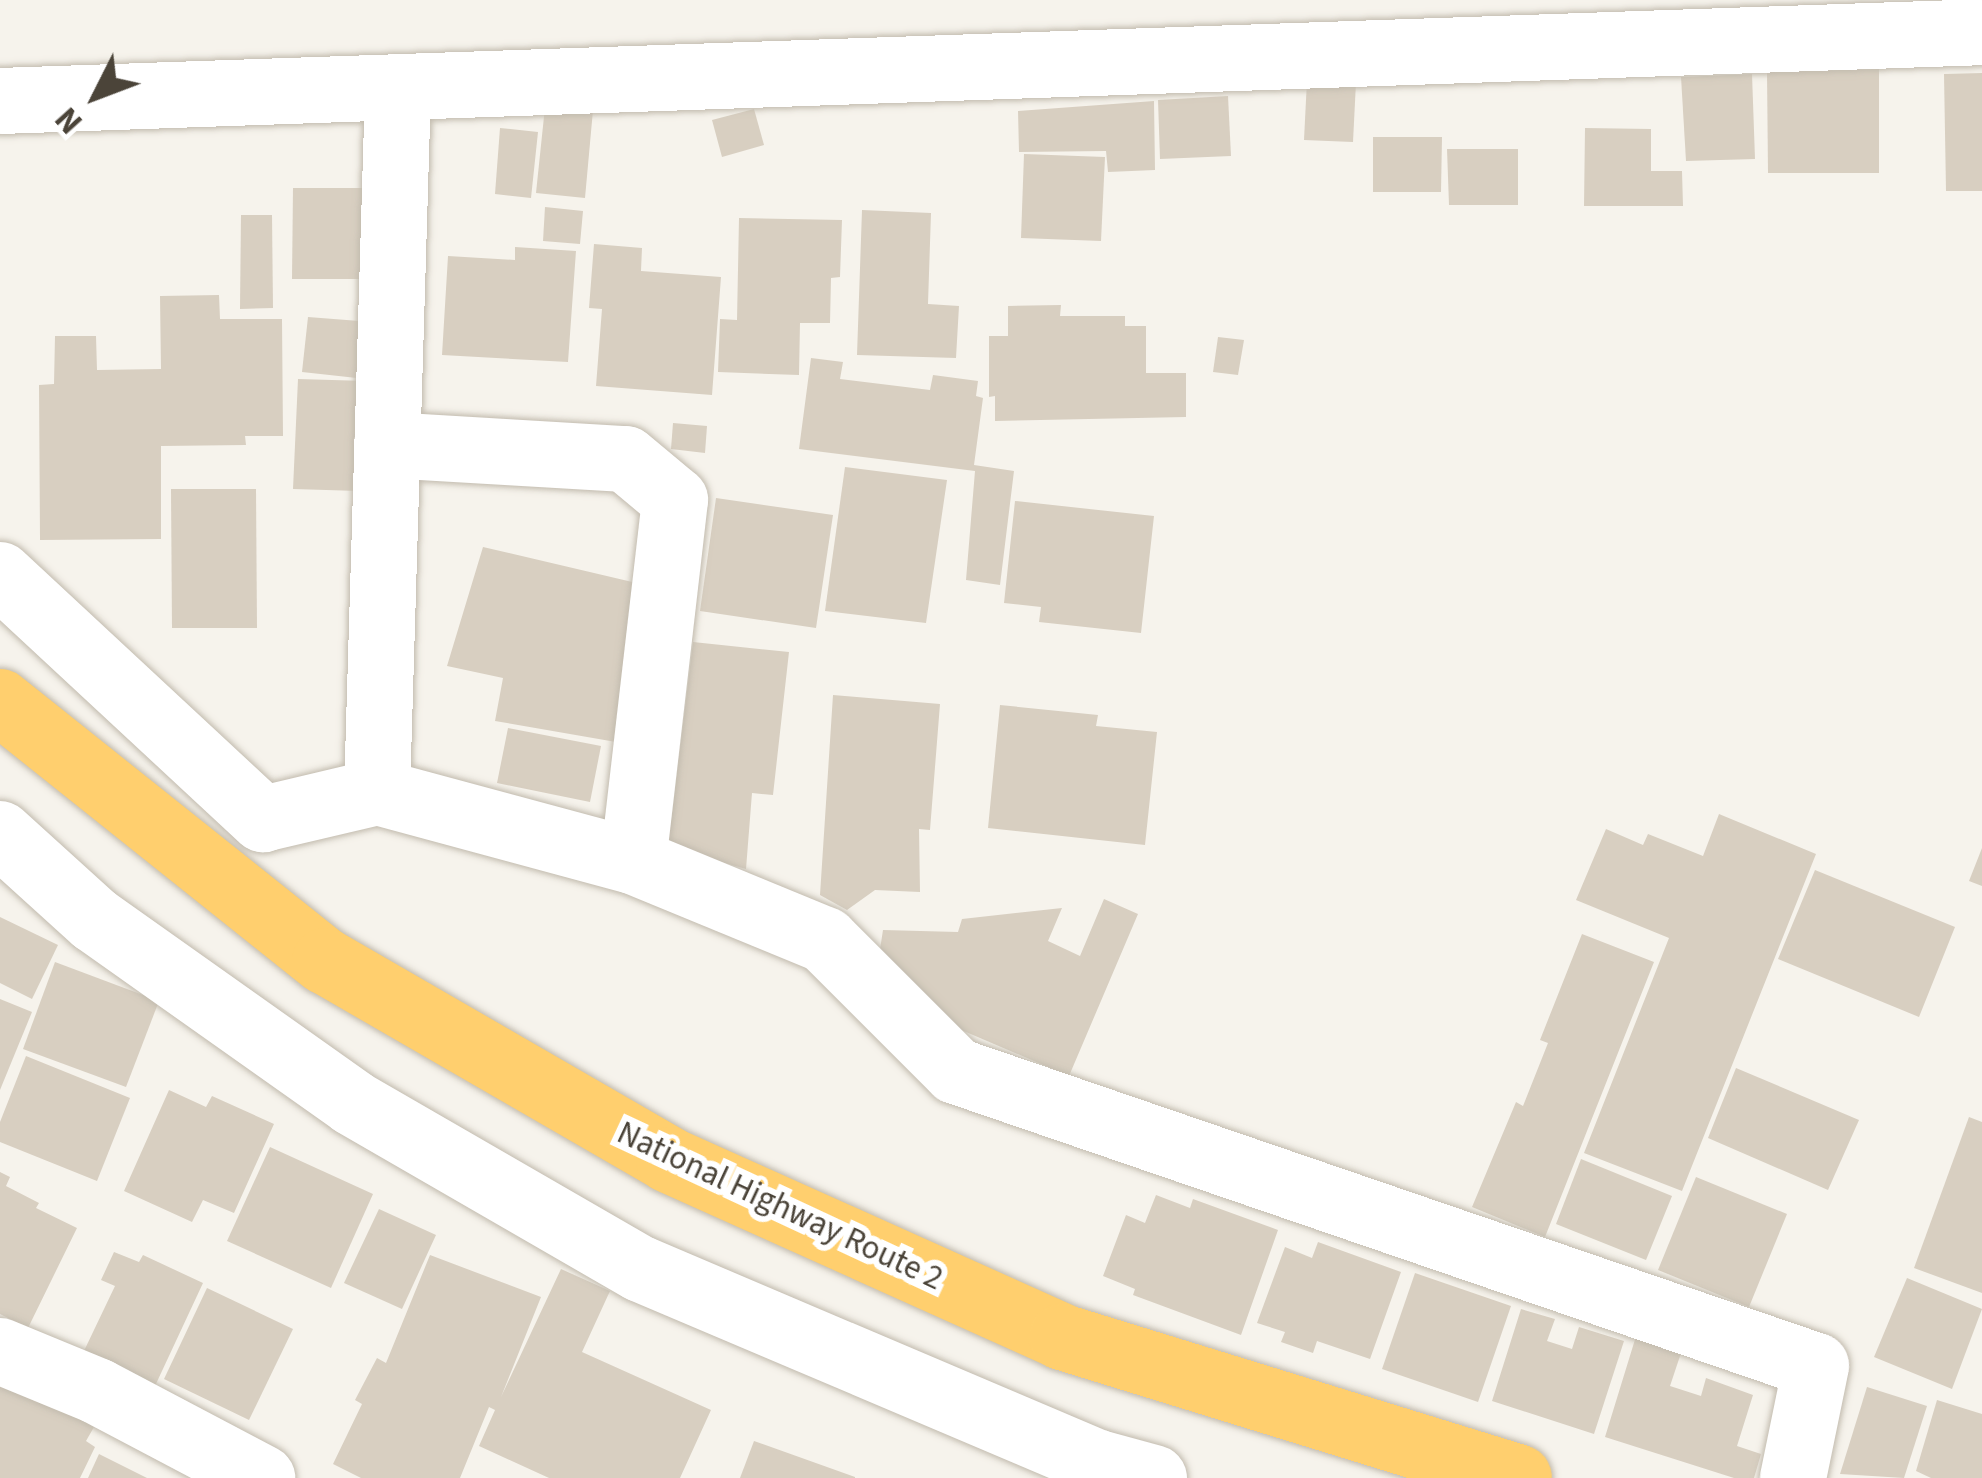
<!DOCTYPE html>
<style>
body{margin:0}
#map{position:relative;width:1982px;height:1478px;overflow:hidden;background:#f6f3ec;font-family:"Source Sans 3",sans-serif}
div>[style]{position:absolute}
.building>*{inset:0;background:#d8cfc1}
.roads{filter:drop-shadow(0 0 3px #c2bbae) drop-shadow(0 0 3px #c2bbae)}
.minor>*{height:66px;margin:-33px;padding:0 33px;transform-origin:33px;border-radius:33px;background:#fff}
.highway>*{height:66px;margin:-33px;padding:0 33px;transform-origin:33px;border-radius:33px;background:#ffcf6e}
span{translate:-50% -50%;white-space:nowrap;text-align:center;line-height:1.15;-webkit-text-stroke:12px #fff;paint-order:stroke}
.street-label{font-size:33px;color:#4b4439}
.north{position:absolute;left:36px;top:36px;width:120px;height:120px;-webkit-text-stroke:9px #fff;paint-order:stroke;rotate:228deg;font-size:33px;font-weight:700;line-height:48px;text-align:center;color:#4b4439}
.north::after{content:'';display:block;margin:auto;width:42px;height:54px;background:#4b4439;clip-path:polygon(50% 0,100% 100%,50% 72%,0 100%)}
</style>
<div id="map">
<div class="building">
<div style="clip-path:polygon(1879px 69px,1879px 173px,1768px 173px,1767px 72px)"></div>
<div style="clip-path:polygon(1982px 73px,1982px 191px,1946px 191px,1944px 74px)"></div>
<div style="clip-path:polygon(1752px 74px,1755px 159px,1686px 161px,1681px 77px)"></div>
<div style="clip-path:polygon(1307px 80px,1356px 82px,1353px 142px,1304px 140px)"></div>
<div style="clip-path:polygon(1228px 96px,1231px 156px,1160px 159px,1158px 100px)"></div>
<div style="clip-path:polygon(1154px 101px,1155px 170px,1108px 172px,1106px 151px,1019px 152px,1018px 111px)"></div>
<div style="clip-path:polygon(545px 107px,593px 110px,585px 198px,536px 193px)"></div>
<div style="clip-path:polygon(754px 109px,764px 145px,722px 157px,712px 120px)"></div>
<div style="clip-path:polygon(500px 128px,538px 132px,531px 198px,495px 194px)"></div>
<div style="clip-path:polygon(1585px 128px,1651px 129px,1651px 171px,1682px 171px,1683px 206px,1584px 206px)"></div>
<div style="clip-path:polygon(1373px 137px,1442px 137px,1441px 192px,1373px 192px)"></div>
<div style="clip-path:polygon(1447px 149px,1518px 149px,1518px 205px,1449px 205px)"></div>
<div style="clip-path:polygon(1024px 154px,1105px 157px,1101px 241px,1021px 238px)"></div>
<div style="clip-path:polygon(293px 188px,373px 188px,372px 279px,292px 279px)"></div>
<div style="clip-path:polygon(545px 207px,583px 211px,580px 244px,543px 241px)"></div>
<div style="clip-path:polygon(862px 210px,931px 213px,928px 304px,959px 306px,956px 358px,857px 355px)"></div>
<div style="clip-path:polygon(241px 215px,272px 215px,273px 308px,240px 309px)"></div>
<div style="clip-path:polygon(739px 218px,842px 220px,840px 277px,831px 278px,830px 323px,800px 323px,799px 375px,718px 372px,720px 319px,737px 320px)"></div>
<div style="clip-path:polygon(594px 244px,642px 248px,641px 271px,721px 277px,712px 395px,596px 386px,602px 309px,589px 308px)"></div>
<div style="clip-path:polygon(515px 247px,576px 251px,568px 362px,442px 355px,448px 256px,515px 260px)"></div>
<div style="clip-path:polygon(219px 295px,220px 319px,282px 319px,283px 436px,245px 436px,246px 445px,161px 446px,161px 539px,40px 540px,39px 385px,54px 384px,55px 336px,96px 336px,97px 370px,161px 369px,160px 296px)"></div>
<div style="clip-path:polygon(1061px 305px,1060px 316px,1125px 316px,1125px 326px,1146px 326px,1146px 373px,1186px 373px,1186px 417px,995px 421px,995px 396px,989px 397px,989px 336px,1008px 336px,1008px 306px)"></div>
<div style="clip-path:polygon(308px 317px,372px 322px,366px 379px,302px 372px)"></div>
<div style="clip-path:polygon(1218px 337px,1244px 340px,1238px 375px,1213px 372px)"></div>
<div style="clip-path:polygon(811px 358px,843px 362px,840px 379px,930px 390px,933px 375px,978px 381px,976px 396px,983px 398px,974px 465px,1014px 471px,1000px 585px,966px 580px,975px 471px,799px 449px)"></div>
<div style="clip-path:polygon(298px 379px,366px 381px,359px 491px,293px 489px)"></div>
<div style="clip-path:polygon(673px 423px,707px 426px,705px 453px,671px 449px)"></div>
<div style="clip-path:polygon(845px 467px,947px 480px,926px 623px,825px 611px)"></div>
<div style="clip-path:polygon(171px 489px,256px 489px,257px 628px,172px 628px)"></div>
<div style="clip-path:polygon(716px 498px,833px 515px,816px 628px,700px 611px)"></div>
<div style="clip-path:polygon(1015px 501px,1154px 516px,1141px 633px,1039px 622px,1041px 607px,1004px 603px)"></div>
<div style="clip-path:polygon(483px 547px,645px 585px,616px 742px,495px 721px,503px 678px,447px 666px)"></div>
<div style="clip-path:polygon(693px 642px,789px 652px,773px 795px,752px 793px,746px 869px,668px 847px)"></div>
<div style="clip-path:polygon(833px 695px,940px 704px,930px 830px,919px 829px,920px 892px,875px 890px,847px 910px,820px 895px)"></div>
<div style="clip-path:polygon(1000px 705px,1098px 715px,1096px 726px,1157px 732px,1145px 845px,988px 828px)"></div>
<div style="clip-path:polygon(508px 728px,601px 746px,590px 802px,497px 783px)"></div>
<div style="clip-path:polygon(1719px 814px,1816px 854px,1682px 1191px,1584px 1153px,1669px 938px,1576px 900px,1606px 829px,1643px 845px,1648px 834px,1703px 856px)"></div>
<div style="clip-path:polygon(1982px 848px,1982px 886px,1969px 881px)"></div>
<div style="clip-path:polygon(1815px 870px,1955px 927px,1919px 1017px,1778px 959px)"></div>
<div style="clip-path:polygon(1104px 899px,1138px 914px,1069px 1076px,924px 1014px,879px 956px,883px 930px,958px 932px,962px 919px,1062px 908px,1048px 941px,1080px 956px)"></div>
<div style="clip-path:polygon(0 917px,58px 945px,32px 999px,0 983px)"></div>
<div style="clip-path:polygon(1582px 934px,1654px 962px,1545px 1237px,1472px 1207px,1516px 1102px,1523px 1106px,1548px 1043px,1540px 1040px)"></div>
<div style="clip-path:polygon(55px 962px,159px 1001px,126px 1087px,23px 1049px)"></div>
<div style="clip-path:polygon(0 999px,32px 1012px,0 1090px)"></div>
<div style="clip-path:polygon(26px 1056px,130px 1098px,97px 1181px,0 1142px,0 1122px)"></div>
<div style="clip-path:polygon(1736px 1068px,1859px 1120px,1828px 1190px,1708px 1138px)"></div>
<div style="clip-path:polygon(169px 1090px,206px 1107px,212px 1096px,274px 1124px,234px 1213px,203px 1200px,192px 1222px,124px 1191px)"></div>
<div style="clip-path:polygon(1969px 1117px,1982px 1122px,1982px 1293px,1914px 1268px)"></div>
<div style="clip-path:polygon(270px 1147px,373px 1194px,331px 1288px,227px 1241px)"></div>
<div style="clip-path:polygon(1581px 1159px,1672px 1196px,1646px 1260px,1556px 1224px)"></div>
<div style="clip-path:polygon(0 1172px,10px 1177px,6px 1186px,39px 1203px,36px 1208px,77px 1228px,28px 1328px,0 1314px)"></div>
<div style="clip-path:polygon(1696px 1177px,1787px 1214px,1749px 1307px,1658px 1270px)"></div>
<div style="clip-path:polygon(1156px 1195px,1190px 1208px,1193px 1199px,1278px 1230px,1241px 1335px,1133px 1295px,1135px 1289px,1103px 1276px,1126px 1215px,1145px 1223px)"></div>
<div style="clip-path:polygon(379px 1209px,436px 1235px,402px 1309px,344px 1283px)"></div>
<div style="clip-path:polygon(1318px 1242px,1401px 1272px,1370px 1359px,1317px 1341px,1313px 1353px,1281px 1342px,1285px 1332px,1257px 1323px,1285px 1247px,1312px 1258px)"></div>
<div style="clip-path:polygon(114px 1252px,139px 1262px,143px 1255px,203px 1283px,155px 1386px,83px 1353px,115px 1286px,101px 1280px)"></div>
<div style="clip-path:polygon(430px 1255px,541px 1297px,501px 1397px,561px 1269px,610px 1291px,582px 1352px,711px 1410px,680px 1478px,549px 1478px,479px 1446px,495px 1410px,489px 1407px,460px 1478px,361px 1478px,333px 1464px,362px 1404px,355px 1400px,377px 1358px,386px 1363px)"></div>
<div style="clip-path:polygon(1415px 1273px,1511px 1306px,1478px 1402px,1382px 1369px)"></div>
<div style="clip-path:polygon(1907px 1278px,1982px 1309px,1952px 1389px,1874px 1357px)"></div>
<div style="clip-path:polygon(207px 1288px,293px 1329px,249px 1420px,164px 1379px)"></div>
<div style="clip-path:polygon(1521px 1309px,1555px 1319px,1547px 1341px,1572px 1349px,1579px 1327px,1624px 1341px,1594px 1434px,1492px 1401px)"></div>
<div style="clip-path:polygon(1637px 1333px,1683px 1347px,1670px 1386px,1701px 1396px,1706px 1378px,1753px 1395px,1737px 1446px,1761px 1454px,1754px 1478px,1734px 1478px,1605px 1437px)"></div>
<div style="clip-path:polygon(0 1367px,94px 1427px,86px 1441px,95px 1447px,80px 1478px,0 1478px)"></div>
<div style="clip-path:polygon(1867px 1387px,1927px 1406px,1904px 1478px,1840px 1474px)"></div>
<div style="clip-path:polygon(1937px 1400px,1982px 1414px,1982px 1478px,1931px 1478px,1916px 1471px)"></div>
<div style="clip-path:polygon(754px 1441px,855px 1477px,855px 1478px,740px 1478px)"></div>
<div style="clip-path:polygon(99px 1454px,147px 1478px,88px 1478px)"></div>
</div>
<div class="roads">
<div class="minor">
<div style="left:0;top:101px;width:1983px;rotate:-1.99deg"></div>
<div style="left:387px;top:445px;width:239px;rotate:3.4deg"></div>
<div style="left:626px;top:459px;width:64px;rotate:39.9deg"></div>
<div style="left:675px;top:500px;width:363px;rotate:96.6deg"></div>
<div style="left:0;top:575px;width:359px;rotate:42.9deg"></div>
<div style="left:263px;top:819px;width:117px;rotate:-13.3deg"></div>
<div style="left:377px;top:792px;width:265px;rotate:15.1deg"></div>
<div style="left:633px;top:861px;width:208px;rotate:22.4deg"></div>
<div style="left:825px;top:940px;width:185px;rotate:45deg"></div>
<div style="left:956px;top:1071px;width:909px;rotate:18.93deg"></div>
<div style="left:1816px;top:1366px;width:114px;rotate:101.6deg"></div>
<div style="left:377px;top:792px;width:702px;rotate:-88.29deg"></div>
<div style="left:0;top:834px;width:128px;rotate:42.2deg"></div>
<div style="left:95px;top:920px;width:316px;rotate:35.3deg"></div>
<div style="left:353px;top:1103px;width:332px;rotate:30deg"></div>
<div style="left:641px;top:1269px;width:497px;rotate:23deg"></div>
<div style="left:1099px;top:1463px;width:57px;rotate:15.3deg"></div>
<div style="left:0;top:1351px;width:105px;rotate:22.4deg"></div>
<div style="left:97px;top:1391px;width:187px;rotate:27.8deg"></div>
</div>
<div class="highway">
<div style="left:0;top:702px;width:416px;rotate:38.6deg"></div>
<div style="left:325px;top:961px;width:397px;rotate:30deg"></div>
<div style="left:669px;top:1160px;width:431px;rotate:24.2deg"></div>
<div style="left:1062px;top:1337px;width:478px;rotate:17.1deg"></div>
</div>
</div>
<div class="street-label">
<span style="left:780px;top:1206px;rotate:25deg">National Highway Route 2</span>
</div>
<div class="north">N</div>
</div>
